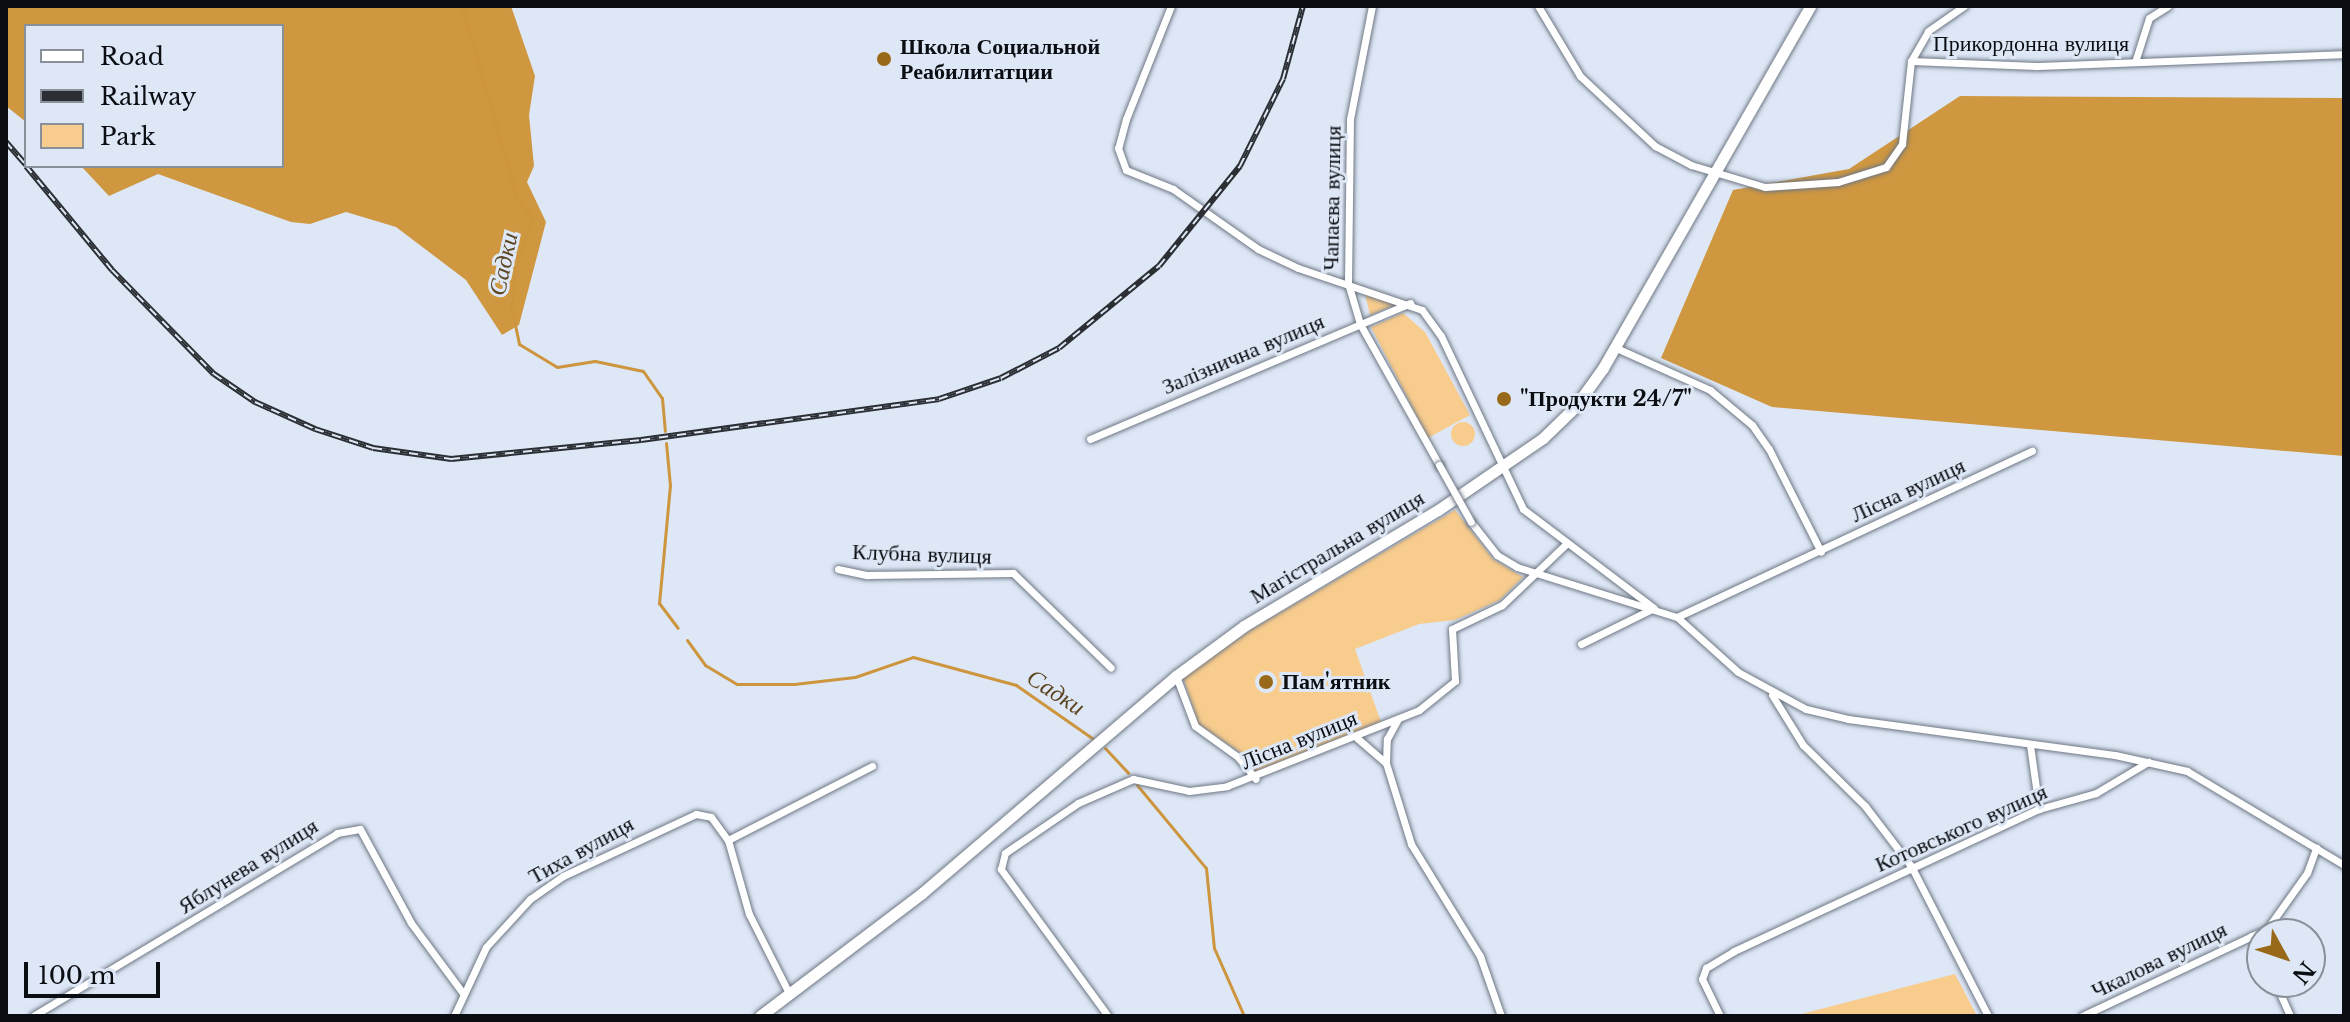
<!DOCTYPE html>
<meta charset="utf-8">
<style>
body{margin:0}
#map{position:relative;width:2350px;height:1022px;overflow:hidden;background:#dee7f6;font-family:"Libre Baskerville",serif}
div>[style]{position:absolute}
.green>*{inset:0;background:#f8cc8d}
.round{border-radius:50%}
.forest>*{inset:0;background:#cf9740}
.stream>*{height:3px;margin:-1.5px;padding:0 1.5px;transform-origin:1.5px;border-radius:1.5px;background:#cd953d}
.roads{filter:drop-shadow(0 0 2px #6e7783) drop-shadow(0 0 2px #6e7783)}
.street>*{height:7px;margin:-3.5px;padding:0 3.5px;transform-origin:3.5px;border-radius:3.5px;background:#fff}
.secondary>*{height:11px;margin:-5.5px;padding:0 5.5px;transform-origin:5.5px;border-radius:5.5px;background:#fff}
.rail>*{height:6px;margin-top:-3px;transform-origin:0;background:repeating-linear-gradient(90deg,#dee7f6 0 9px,#2b2f34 0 18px);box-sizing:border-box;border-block:2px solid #2b2f34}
.bridges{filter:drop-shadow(0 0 2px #6e7783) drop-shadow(0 0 2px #6e7783)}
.street-bridge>*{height:7px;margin:-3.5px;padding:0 3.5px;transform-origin:3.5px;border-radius:3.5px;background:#fff}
.dots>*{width:22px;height:22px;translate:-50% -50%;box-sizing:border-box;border:4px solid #dee7f6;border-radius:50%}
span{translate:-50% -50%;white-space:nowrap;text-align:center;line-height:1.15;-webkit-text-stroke:6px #dee7f6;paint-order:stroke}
.street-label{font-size:22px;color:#0a0d11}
.poi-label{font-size:22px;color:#0a0d11;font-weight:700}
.left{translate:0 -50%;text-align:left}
.water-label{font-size:24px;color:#5d4521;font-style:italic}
.frame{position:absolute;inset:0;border:8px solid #0a0d11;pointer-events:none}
.legend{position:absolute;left:24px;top:24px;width:260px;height:144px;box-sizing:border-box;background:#dee7f6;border:2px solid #89909a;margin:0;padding:10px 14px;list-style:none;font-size:24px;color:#0a0d11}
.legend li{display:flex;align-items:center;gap:16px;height:40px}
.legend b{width:40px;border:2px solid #89909a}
.north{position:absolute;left:2246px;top:918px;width:80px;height:80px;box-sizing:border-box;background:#dee7f6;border:2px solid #89909a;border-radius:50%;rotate:130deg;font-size:22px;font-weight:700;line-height:32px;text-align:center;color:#0a0d11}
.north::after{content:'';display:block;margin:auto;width:28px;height:36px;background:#986919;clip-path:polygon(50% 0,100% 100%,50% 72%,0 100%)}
.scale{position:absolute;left:24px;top:962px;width:136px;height:36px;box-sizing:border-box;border:4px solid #0a0d11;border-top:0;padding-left:10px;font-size:24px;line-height:28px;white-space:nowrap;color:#0a0d11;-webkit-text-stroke:6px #dee7f6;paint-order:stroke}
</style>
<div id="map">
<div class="green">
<div style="clip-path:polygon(1364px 290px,1400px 303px,1370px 315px)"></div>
<div style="clip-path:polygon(1403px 313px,1425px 332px,1470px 415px,1428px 438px,1371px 327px)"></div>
<div class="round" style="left:1451px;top:422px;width:24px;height:24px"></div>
<div style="clip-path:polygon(1455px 510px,1493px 559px,1523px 577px,1500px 600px,1455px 620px,1419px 624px,1355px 649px,1381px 722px,1254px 772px,1241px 753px,1199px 725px,1183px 678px,1249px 631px)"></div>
<div style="clip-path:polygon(1955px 974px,1977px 1016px,1794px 1016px)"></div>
</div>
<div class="forest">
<div style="clip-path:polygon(6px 6px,511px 6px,535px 76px,529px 115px,534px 166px,527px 182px,546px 222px,519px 325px,502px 335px,466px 280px,396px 227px,346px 212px,310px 224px,291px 222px,158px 174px,109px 196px,81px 166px,282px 166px,282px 26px,26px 26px,26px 122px,6px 106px)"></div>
<div style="clip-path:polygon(1960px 96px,2344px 98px,2344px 456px,1772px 407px,1661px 358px,1733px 190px,1849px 169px)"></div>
</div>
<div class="stream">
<div style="left:462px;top:6px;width:198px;rotate:74.1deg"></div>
<div style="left:516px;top:196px;width:26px;rotate:53deg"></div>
<div style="left:532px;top:217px;width:53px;rotate:108.8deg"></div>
<div style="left:515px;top:267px;width:39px;rotate:96deg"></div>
<div style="left:511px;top:306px;width:39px;rotate:78deg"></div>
<div style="left:519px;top:344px;width:44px;rotate:31.2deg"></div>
<div style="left:557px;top:367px;width:38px;rotate:-9deg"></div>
<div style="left:595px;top:361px;width:49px;rotate:11.8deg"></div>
<div style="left:643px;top:371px;width:33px;rotate:55deg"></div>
<div style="left:662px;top:398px;width:33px;rotate:85deg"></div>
<div style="left:666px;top:443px;width:42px;rotate:84.6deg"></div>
<div style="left:670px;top:485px;width:119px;rotate:95.3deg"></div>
<div style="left:659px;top:603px;width:31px;rotate:53deg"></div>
<div style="left:687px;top:640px;width:31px;rotate:54deg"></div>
<div style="left:705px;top:665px;width:37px;rotate:31deg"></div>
<div style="left:737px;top:684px;width:57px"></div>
<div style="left:794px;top:684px;width:61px;rotate:-6.5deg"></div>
<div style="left:855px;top:677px;width:61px;rotate:-19deg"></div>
<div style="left:913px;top:657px;width:107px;rotate:15.2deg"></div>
<div style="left:1016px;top:685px;width:93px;rotate:34.9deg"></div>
<div style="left:1105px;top:748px;width:34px;rotate:47deg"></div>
<div style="left:1137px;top:785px;width:108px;rotate:50.3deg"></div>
<div style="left:1206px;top:868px;width:80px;rotate:84.3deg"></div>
<div style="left:1214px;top:948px;width:74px;rotate:66.2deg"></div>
</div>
<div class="roads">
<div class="street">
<div style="left:1171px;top:6px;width:122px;rotate:111.7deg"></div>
<div style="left:1126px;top:119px;width:30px;rotate:105deg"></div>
<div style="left:1118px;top:148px;width:23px;rotate:70deg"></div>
<div style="left:1126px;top:170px;width:51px;rotate:22deg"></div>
<div style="left:1173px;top:189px;width:104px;rotate:35.2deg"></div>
<div style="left:1258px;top:249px;width:44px;rotate:25.4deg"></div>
<div style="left:1298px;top:268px;width:131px;rotate:18.7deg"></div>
<div style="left:1422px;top:310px;width:32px;rotate:54deg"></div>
<div style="left:1441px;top:336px;width:191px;rotate:64.6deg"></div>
<div style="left:1523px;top:509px;width:164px;rotate:37.1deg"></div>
<div style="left:1372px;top:6px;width:115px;rotate:101deg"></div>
<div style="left:1350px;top:119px;width:164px;rotate:90.7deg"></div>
<div style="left:1348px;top:283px;width:43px;rotate:73.7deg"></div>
<div style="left:1360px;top:324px;width:162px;rotate:60.7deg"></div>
<div style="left:1538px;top:6px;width:82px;rotate:59deg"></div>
<div style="left:1580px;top:76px;width:103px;rotate:43deg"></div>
<div style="left:1655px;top:146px;width:41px;rotate:27.8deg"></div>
<div style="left:1691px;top:165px;width:77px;rotate:16.6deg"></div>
<div style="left:1765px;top:187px;width:73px;rotate:-3.9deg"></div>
<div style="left:1838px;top:182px;width:50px;rotate:-17.4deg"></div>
<div style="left:1886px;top:167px;width:28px;rotate:-55deg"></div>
<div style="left:1902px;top:144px;width:83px;rotate:-83.8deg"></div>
<div style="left:1911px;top:61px;width:125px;rotate:2.3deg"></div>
<div style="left:2036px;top:66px;width:308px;rotate:-2.2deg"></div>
<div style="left:1911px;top:61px;width:34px;rotate:-60deg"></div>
<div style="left:1928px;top:31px;width:44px;rotate:-34.8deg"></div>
<div style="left:2135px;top:62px;width:46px;rotate:-72.3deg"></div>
<div style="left:2149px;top:18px;width:22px;rotate:-32deg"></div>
<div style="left:1614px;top:347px;width:105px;rotate:24.1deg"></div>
<div style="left:1710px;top:390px;width:55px;rotate:39.8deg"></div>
<div style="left:1752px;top:425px;width:29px;rotate:55deg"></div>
<div style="left:1769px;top:449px;width:115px;rotate:63.2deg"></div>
<div style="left:1090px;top:439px;width:348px;rotate:-23deg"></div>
<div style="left:1471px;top:522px;width:42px;rotate:51.8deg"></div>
<div style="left:1497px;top:555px;width:23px;rotate:31deg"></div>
<div style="left:1517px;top:567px;width:168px;rotate:17.4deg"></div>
<div style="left:1677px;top:617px;width:392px;rotate:-25.1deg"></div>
<div style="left:838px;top:569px;width:30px;rotate:12deg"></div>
<div style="left:867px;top:575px;width:146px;rotate:-0.8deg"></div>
<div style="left:1013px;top:573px;width:136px;rotate:44.1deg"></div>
<div style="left:1677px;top:617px;width:82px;rotate:42deg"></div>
<div style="left:1738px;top:672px;width:77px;rotate:28.6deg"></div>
<div style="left:1806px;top:709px;width:43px;rotate:13.4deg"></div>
<div style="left:1848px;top:719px;width:269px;rotate:7.7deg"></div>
<div style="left:2115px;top:755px;width:74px;rotate:12.5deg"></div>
<div style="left:2187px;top:771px;width:183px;rotate:30.9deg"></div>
<div style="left:1581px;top:644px;width:81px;rotate:-26.3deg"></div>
<div style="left:1176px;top:676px;width:53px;rotate:69.2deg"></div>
<div style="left:1195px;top:726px;width:53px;rotate:35.8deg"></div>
<div style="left:1238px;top:757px;width:28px;rotate:51deg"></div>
<div style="left:1772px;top:695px;width:59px;rotate:58.2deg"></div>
<div style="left:1803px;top:745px;width:87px;rotate:44.5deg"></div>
<div style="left:1865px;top:806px;width:76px;rotate:52.5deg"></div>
<div style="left:1911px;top:866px;width:169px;rotate:62.8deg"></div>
<div style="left:1357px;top:738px;width:38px;rotate:41deg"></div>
<div style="left:1386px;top:763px;width:24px;rotate:-88deg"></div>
<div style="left:1387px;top:739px;width:21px;rotate:-61deg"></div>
<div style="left:2030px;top:745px;width:65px;rotate:82deg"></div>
<div style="left:1386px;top:763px;width:85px;rotate:72.8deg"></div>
<div style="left:1411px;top:844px;width:132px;rotate:58.4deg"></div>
<div style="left:1480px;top:956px;width:64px;rotate:70.7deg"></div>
<div style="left:728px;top:840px;width:162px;rotate:-27.2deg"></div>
<div style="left:2251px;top:936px;width:23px;rotate:61deg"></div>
<div style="left:2275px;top:982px;width:37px;rotate:66deg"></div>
<div style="left:33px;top:1016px;width:355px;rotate:-31deg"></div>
<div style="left:337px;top:833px;width:23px;rotate:-10deg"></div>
<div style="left:360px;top:829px;width:107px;rotate:61.5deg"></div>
<div style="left:411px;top:923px;width:86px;rotate:53.5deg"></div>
<div style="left:454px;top:1016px;width:76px;rotate:-65.1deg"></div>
<div style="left:486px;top:947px;width:65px;rotate:-47.5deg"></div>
<div style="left:530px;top:899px;width:40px;rotate:-34.9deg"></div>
<div style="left:563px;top:876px;width:147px;rotate:-25deg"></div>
<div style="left:696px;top:814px;width:15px;rotate:11deg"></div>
<div style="left:711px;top:817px;width:29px;rotate:54deg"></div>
<div style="left:728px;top:840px;width:77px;rotate:74.2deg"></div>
<div style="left:749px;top:914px;width:91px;rotate:63.2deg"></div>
<div style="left:1108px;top:1016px;width:182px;rotate:-126.1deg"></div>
<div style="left:1001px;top:869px;width:16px;rotate:-76deg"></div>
<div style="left:1005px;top:853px;width:88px;rotate:-34.4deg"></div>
<div style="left:1078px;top:803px;width:60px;rotate:-23.6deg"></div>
<div style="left:1133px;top:779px;width:57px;rotate:12.1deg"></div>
<div style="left:1189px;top:791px;width:38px;rotate:-7deg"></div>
<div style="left:1227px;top:786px;width:206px;rotate:-21.6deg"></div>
<div style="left:1419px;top:710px;width:46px;rotate:-38.9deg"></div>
<div style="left:1455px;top:681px;width:52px;rotate:-93.3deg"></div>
<div style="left:1452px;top:629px;width:55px;rotate:-25.6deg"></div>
<div style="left:1502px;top:605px;width:88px;rotate:-43.6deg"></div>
<div style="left:1720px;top:1016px;width:41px;rotate:-115.9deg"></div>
<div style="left:1702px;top:979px;width:12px;rotate:-70deg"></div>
<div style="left:1706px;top:968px;width:33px;rotate:-31deg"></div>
<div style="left:1734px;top:951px;width:336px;rotate:-25deg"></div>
<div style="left:2039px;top:809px;width:59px;rotate:-15.7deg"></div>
<div style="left:2096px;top:793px;width:61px;rotate:-30.8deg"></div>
<div style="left:2082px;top:1016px;width:204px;rotate:-25.2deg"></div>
<div style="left:2267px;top:929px;width:69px;rotate:-54.5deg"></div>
<div style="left:2307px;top:873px;width:27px;rotate:-70deg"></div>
</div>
<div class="secondary">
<div style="left:760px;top:1016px;width:203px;rotate:-37.2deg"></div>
<div style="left:922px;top:893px;width:334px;rotate:-40.5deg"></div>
<div style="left:1176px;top:676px;width:84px;rotate:-36.3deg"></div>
<div style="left:1244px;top:626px;width:226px;rotate:-30.9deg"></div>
<div style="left:1438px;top:510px;width:127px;rotate:-34.4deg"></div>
<div style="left:1543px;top:438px;width:45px;rotate:-44.1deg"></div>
<div style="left:1575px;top:407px;width:48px;rotate:-54.3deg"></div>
<div style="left:1603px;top:368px;width:417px;rotate:-60.2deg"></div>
</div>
</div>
<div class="rail">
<div style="left:6px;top:142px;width:30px;rotate:49deg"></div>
<div style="left:26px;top:166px;width:135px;rotate:50.4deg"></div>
<div style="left:112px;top:270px;width:146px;rotate:45.6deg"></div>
<div style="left:214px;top:374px;width:50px;rotate:34.3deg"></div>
<div style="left:255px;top:402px;width:66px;rotate:24.2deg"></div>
<div style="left:315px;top:429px;width:61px;rotate:18.1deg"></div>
<div style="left:373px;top:448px;width:79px;rotate:8deg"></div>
<div style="left:451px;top:459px;width:191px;rotate:-5.7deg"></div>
<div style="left:641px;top:440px;width:301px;rotate:-7.8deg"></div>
<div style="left:939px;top:399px;width:65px;rotate:-18.7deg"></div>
<div style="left:1001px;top:378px;width:65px;rotate:-27.3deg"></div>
<div style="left:1059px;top:348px;width:129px;rotate:-39.4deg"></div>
<div style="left:1159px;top:266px;width:129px;rotate:-51deg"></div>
<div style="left:1240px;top:166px;width:97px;rotate:-63.7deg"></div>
<div style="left:1283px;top:79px;width:76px;rotate:-74.7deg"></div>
</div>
<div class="bridges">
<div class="street-bridge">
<div style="left:1439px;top:465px;width:65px;rotate:60.7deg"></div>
</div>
</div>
<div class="dots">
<div style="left:884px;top:59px;background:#986919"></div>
<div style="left:1504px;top:399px;background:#986919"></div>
<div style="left:1266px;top:682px;background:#986919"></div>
</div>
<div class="street-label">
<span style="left:2031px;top:44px">Прикордонна вулиця</span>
<span style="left:1332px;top:198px;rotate:-89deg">Чапаєва вулиця</span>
<span style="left:1243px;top:354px;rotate:-23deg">Залізнична вулиця</span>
<span style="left:1908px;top:490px;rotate:-25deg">Лісна вулиця</span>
<span style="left:1337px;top:547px;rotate:-31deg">Магістральна вулиця</span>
<span style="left:922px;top:554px;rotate:2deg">Клубна вулиця</span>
<span style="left:1299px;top:740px;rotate:-22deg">Лісна вулиця</span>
<span style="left:1961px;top:828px;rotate:-24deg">Котовського вулиця</span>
<span style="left:581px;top:850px;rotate:-29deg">Тиха вулиця</span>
<span style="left:248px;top:866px;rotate:-32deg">Яблунева вулиця</span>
<span style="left:2159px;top:960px;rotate:-26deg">Чкалова вулиця</span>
</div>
<div class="poi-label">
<span class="left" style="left:900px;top:59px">Школа Социальной<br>Реабилитатции</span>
<span class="left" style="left:1520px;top:399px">"Продукти 24/7"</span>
<span class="left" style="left:1282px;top:682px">Пам'ятник</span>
</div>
<div class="water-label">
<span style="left:503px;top:264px;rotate:-78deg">Садки</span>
<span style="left:1056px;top:692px;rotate:33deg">Садки</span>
</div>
<div class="frame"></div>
<ul class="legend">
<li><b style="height:10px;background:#fff"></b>Road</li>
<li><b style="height:10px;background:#2b2f34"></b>Railway</li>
<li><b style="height:22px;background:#f8cc8d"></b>Park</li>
</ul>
<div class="north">N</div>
<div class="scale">100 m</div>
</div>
